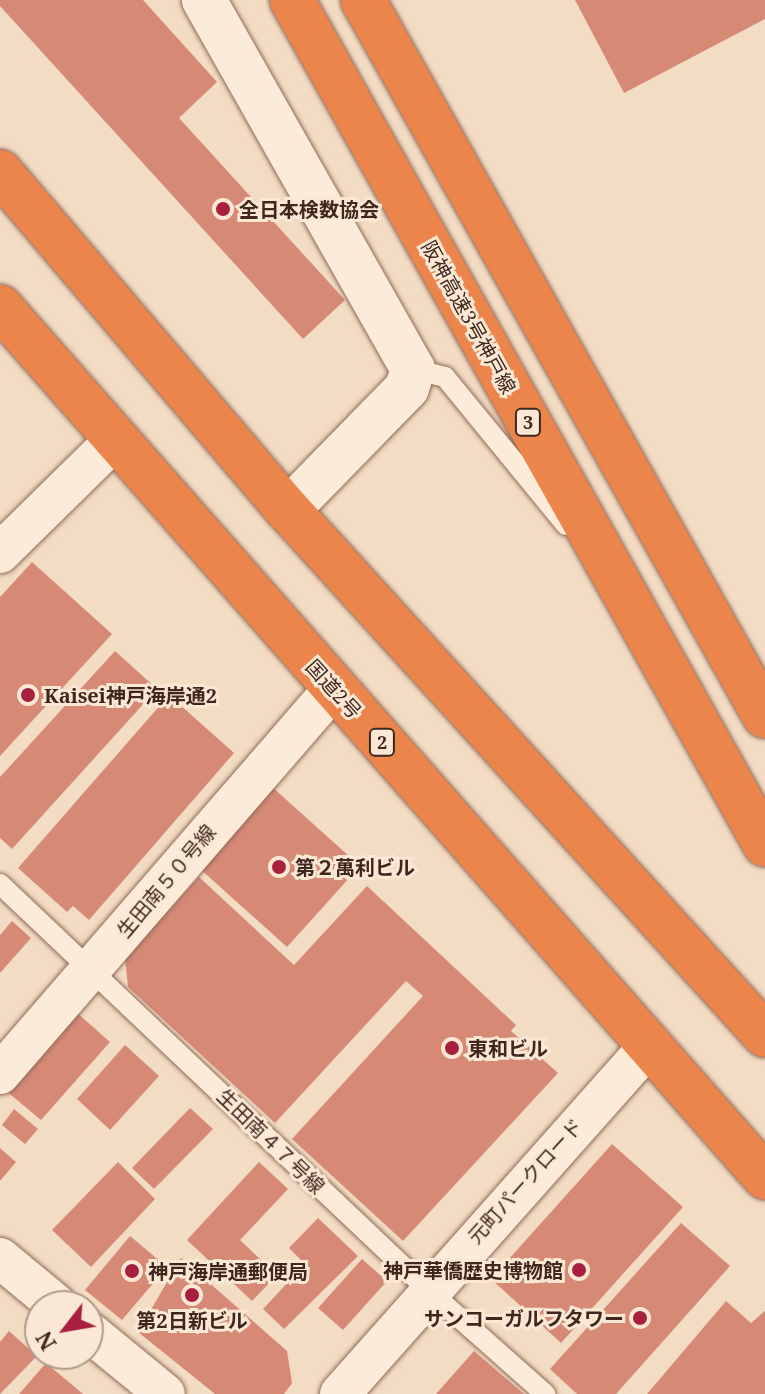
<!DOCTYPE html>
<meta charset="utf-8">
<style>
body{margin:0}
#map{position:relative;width:765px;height:1394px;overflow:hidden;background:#f3dcc4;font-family:"Noto Serif","Noto Sans JP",serif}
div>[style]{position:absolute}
.building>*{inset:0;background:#d68a76}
.roads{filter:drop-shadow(0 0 2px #916b58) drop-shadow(0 0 2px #916b58)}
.lane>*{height:20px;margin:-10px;padding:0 10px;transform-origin:10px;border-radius:10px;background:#fdebd9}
.street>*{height:40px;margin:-20px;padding:0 20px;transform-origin:20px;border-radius:20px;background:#fdebd9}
.secondary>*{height:44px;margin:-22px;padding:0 22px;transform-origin:22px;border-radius:22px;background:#fdebd9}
.highway>*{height:44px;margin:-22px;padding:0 22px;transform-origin:22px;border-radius:22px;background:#ec854c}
.dots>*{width:22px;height:22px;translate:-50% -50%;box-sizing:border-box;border:4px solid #fae8d5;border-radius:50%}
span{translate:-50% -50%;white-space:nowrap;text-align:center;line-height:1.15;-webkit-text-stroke:6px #fae8d5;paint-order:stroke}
.shield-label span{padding:2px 6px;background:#fae8d5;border:2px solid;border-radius:6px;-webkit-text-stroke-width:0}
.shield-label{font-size:18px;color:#3f271d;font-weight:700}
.poi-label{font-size:20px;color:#3f271d;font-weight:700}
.left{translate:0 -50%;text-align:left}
.right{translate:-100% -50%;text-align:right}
.street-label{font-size:20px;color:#3f271d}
.north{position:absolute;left:24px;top:1290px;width:80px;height:80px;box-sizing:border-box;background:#fae8d5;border:2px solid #af9b8b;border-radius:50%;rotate:239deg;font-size:22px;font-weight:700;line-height:32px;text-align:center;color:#3f271d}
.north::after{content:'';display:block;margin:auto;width:28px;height:36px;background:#a8203d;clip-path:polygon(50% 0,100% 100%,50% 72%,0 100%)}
</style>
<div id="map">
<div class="building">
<div style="clip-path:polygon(0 0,143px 0,217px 82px,179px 118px,345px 300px,303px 339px,0 6px)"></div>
<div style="clip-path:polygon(575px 0,765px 0,765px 19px,624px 93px)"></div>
<div style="clip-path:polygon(32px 562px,112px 634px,0 756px,0 597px)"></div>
<div style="clip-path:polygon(115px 651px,157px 689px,12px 849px,0 838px,0 777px)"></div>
<div style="clip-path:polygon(169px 695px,234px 753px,89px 920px,73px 906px,67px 912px,18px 868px)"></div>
<div style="clip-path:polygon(271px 786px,360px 866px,287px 947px,198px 867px)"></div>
<div style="clip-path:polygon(199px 877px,294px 965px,367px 886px,516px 1025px,511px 1031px,558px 1073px,403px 1241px,292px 1139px,423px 996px,406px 981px,275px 1123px,128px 987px,125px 958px)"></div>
<div style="clip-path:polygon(12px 921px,31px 938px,0 973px,0 935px)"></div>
<div style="clip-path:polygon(75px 1011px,110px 1042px,41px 1120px,5px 1090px)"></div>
<div style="clip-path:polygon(125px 1045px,159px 1076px,110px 1130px,77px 1099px)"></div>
<div style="clip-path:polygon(190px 1108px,213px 1129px,154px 1189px,132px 1168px)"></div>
<div style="clip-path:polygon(14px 1109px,38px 1129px,25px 1144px,2px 1125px)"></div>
<div style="clip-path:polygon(612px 1144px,683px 1207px,561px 1343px,491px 1279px)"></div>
<div style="clip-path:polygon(0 1148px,16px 1162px,0 1181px)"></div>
<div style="clip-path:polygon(118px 1162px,155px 1199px,91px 1267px,52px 1230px)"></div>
<div style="clip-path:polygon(259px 1162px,288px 1189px,240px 1240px,277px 1275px,252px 1301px,187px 1240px)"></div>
<div style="clip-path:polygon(318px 1218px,358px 1256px,284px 1329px,263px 1309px,305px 1264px,289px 1248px)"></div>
<div style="clip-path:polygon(681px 1223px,730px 1266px,616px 1394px,577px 1394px,550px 1369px)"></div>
<div style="clip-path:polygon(130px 1236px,167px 1267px,122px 1320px,85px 1290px)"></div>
<div style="clip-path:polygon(181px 1258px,287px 1351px,292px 1383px,284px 1394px,215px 1394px,138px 1332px)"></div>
<div style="clip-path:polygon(362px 1259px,387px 1281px,343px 1330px,318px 1308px)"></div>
<div style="clip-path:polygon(726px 1301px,751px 1323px,765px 1311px,765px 1394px,647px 1394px)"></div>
<div style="clip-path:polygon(9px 1331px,37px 1356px,0 1394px,0 1342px)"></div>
<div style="clip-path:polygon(474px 1351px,524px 1394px,436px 1394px)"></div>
<div style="clip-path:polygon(46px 1363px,83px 1394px,19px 1394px)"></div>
</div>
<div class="roads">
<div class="lane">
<div style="left:413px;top:369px;width:33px;rotate:14deg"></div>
<div style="left:445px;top:377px;width:191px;rotate:50.7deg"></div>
<div style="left:0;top:884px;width:590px;rotate:43.49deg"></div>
<div style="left:428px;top:1290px;width:157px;rotate:41.6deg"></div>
</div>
<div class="street">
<div style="left:0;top:553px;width:160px;rotate:-44.5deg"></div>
<div style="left:0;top:1074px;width:510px;rotate:-49.13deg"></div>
<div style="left:0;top:1258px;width:75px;rotate:39.6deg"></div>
<div style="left:88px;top:1331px;width:99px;rotate:39.3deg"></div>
<div style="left:340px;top:1394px;width:468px;rotate:-48.4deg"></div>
</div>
<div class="secondary">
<div style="left:204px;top:0;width:424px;rotate:60.5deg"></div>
<div style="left:413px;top:369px;width:20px;rotate:108deg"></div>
<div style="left:407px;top:388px;width:170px;rotate:134.3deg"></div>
</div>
<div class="highway">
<div style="left:292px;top:0;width:968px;rotate:60.73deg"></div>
<div style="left:363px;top:0;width:821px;rotate:60.69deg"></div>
<div style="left:0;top:172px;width:444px;rotate:49.6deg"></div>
<div style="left:288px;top:510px;width:709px;rotate:47.74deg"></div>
<div style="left:0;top:307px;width:1159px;rotate:48.67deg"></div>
</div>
</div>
<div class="dots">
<div style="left:223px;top:209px;background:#a8203d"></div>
<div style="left:28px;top:695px;background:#a8203d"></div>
<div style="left:279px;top:867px;background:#a8203d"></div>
<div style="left:452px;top:1048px;background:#a8203d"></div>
<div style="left:579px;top:1270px;background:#a8203d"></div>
<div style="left:132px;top:1271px;background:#a8203d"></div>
<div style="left:192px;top:1295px;background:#a8203d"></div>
<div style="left:640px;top:1318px;background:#a8203d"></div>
</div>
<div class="shield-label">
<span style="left:528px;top:422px">3</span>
<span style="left:382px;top:742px">2</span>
</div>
<div class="poi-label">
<span class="left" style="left:239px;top:209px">全日本検数協会</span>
<span class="left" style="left:44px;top:695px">Kaisei神戸海岸通2</span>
<span class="left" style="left:295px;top:867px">第２萬利ビル</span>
<span class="left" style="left:468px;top:1048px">東和ビル</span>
<span class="right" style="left:563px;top:1270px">神戸華僑歴史博物館</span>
<span class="left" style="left:148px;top:1271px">神戸海岸通郵便局</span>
<span class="right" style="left:624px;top:1318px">サンコーガルフタワー</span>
<span style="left:192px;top:1320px">第2日新ビル</span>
</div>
<div class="street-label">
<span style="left:469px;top:317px;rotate:61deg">阪神高速3号神戸線</span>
<span style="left:334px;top:689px;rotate:48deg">国道2号</span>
<span style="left:166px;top:881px;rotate:-50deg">生田南５０号線</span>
<span style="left:271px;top:1141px;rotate:44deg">生田南４７号線</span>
<span style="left:525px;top:1181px;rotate:-48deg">元町パークロード</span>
</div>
<div class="north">N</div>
</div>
